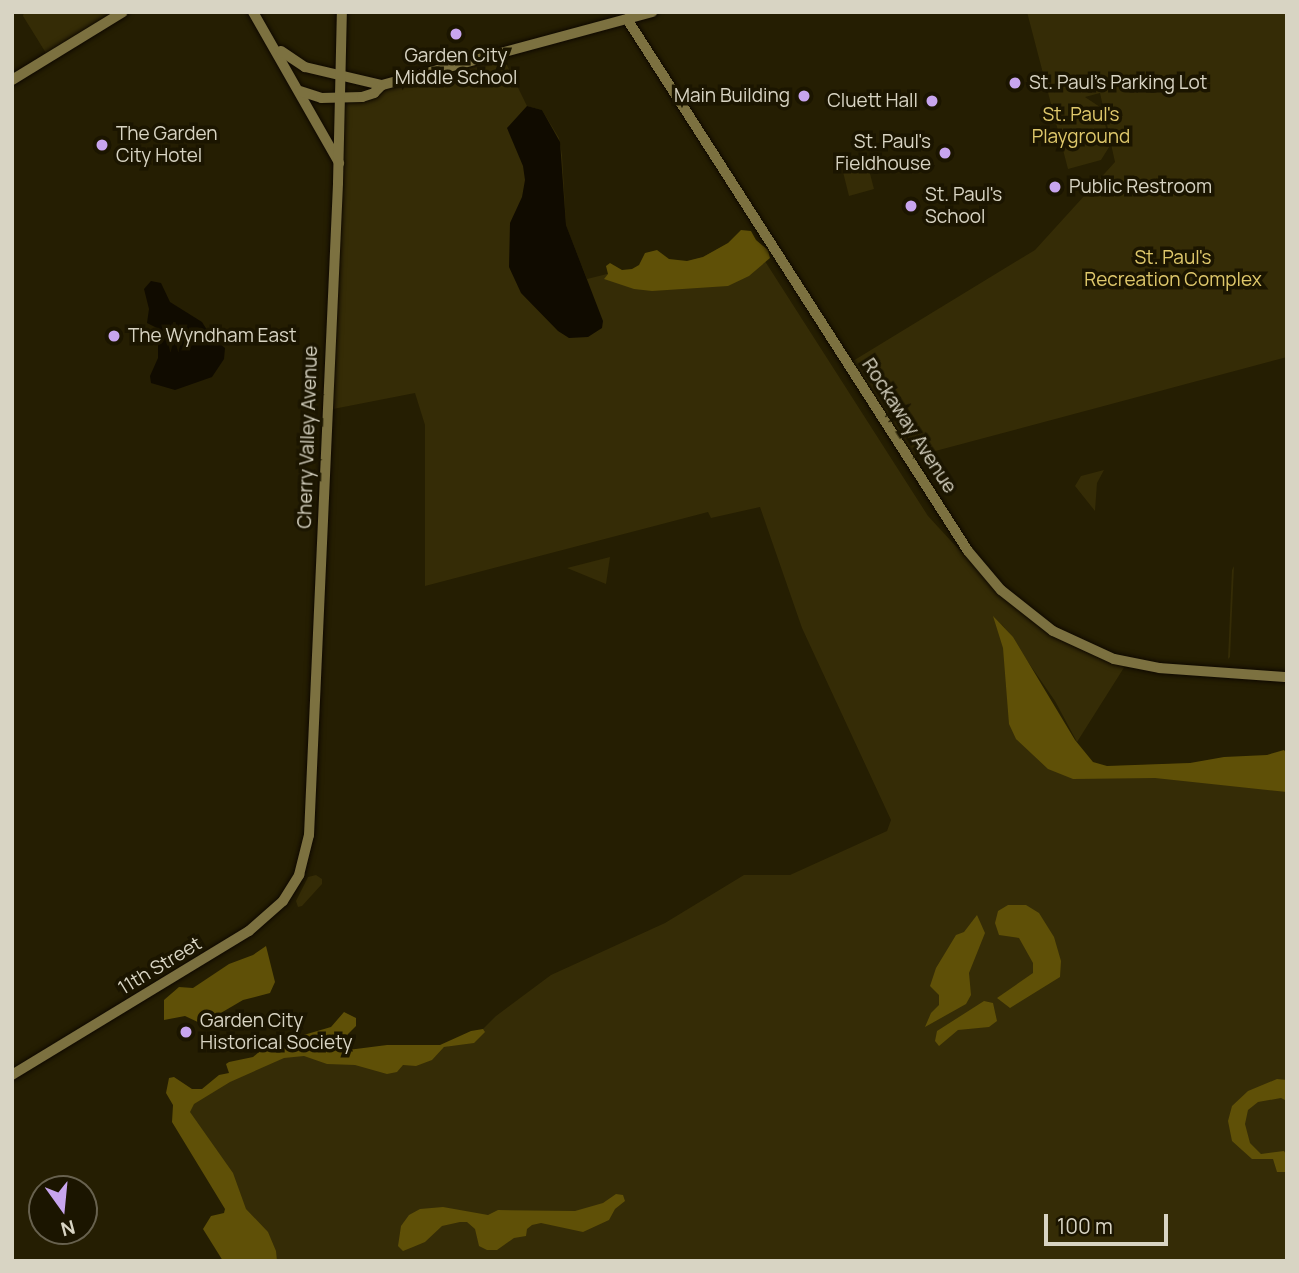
<!DOCTYPE html>
<style>
body{margin:0}
#map{position:relative;width:1299px;height:1273px;overflow:hidden;background:#251e02;font-family:Manrope,sans-serif}
div>[style]{position:absolute}
.green>*{inset:0;background:#352c06}
.forest>*{inset:0;background:#5f5007}
.water>*{inset:0;background:#100b00}
.roads{filter:drop-shadow(0 0 2px #0e0800) drop-shadow(0 0 2px #0e0800)}
.secondary>*{height:10px;margin:-5px;padding:0 5px;transform-origin:5px;border-radius:5px;background:#7c7140}
.dots>*{width:19px;height:19px;translate:-50% -50%;box-sizing:border-box;border:4px solid #1b1500;border-radius:50%}
span{translate:-50% -50%;white-space:nowrap;text-align:center;line-height:1.15;-webkit-text-stroke:7px #1b1500;paint-order:stroke}
.poi-label{font-size:19px;color:#d8d4c3}
.left{translate:0 -50%;text-align:left}
.right{translate:-100% -50%;text-align:right}
.park-label{font-size:19px;color:#dfc86b}
.street-label{font-size:19px;color:#d8d4c3}
.frame{position:absolute;inset:0;border:14px solid #d8d4c3;pointer-events:none}
.north{position:absolute;left:28px;top:1175px;width:70px;height:70px;box-sizing:border-box;background:#1b1500;border:2px solid #67614e;border-radius:50%;rotate:165deg;font-size:19px;font-weight:700;line-height:28px;text-align:center;color:#d8d4c3}
.north::after{content:'';display:block;margin:auto;width:24px;height:32px;background:#c8a5ee;clip-path:polygon(50% 0,100% 100%,50% 72%,0 100%)}
.scale{position:absolute;left:1044px;top:1214px;width:124px;height:32px;box-sizing:border-box;border:4px solid #d8d4c3;border-top:0;padding-left:9px;font-size:21px;line-height:24px;white-space:nowrap;color:#d8d4c3;-webkit-text-stroke:5px #1b1500;paint-order:stroke}
</style>
<div id="map">
<div class="green">
<div style="clip-path:polygon(24px 12px,125px 12px,49px 58px,23px 16px)"></div>
<div style="clip-path:polygon(evenodd,1027px 12px,1287px 12px,1287px 357px,909px 458px,848px 364px,1035px 250px,1115px 162px,1111px 144px,1101px 160px,1068px 169px,1027px 12px,1100px 93px,1110px 138px,1109px 138px,1100px 107px,1085px 97px,1100px 93px)"></div>
<div style="clip-path:polygon(501px 53px,527px 106px,542px 110px,559px 138px,562px 155px,566px 225px,587px 279px,615px 272px,662px 268px,703px 257px,747px 233px,928px 516px,987px 580px,1034px 620px,1125px 666px,1077px 742px,1055px 701px,1001px 623px,1090px 767px,1219px 762px,1287px 773px,1287px 1261px,226px 1261px,231px 1215px,177px 1105px,287px 1047px,409px 1057px,473px 1039px,496px 1016px,551px 975px,665px 923px,744px 875px,790px 875px,887px 831px,891px 820px,802px 628px,760px 507px,711px 518px,708px 512px,425px 586px,425px 425px,415px 393px,328px 410px,342px 90px,357px 91px)"></div>
<div style="clip-path:polygon(868px 166px,874px 189px,849px 196px,843px 172px)"></div>
<div style="clip-path:polygon(1104px 470px,1097px 483px,1095px 511px,1075px 486px,1081px 476px)"></div>
<div style="clip-path:polygon(610px 557px,606px 584px,567px 568px)"></div>
<div style="clip-path:polygon(1234px 566px,1230px 657px,1228px 659px,1232px 570px)"></div>
<div style="clip-path:polygon(316px 875px,322px 879px,322px 884px,302px 906px,298px 907px,296px 901px,308px 877px)"></div>
</div>
<div class="forest">
<div style="clip-path:polygon(741px 230px,751px 231px,756px 240px,768px 250px,770px 258px,749px 276px,728px 286px,652px 291px,634px 289px,604px 279px,608px 274px,606px 266px,610px 263px,622px 270px,632px 269px,639px 265px,645px 253px,657px 250px,669px 259px,687px 261px,703px 257px,728px 243px)"></div>
<div style="clip-path:polygon(993px 616px,1013px 637px,1075px 740px,1093px 762px,1107px 766px,1190px 763px,1224px 757px,1267px 755px,1284px 750px,1287px 754px,1287px 792px,1155px 778px,1073px 779px,1048px 769px,1016px 739px,1009px 724px,1003px 648px)"></div>
<div style="clip-path:polygon(1008px 905px,1026px 905px,1039px 913px,1054px 937px,1061px 961px,1060px 977px,1010px 1008px,997px 998px,1033px 973px,1033px 963px,1019px 938px,999px 935px,995px 923px,998px 911px)"></div>
<div style="clip-path:polygon(977px 915px,985px 933px,969px 973px,971px 995px,966px 1004px,925px 1027px,931px 1013px,939px 1005px,939px 995px,930px 986px,936px 968px,956px 935px,964px 932px)"></div>
<div style="clip-path:polygon(266px 946px,275px 982px,270px 993px,243px 1000px,202px 1024px,185px 1016px,164px 1020px,164px 1000px,179px 987px,193px 988px,229px 964px,253px 955px)"></div>
<div style="clip-path:polygon(984px 1001px,993px 1003px,997px 1021px,989px 1027px,958px 1030px,939px 1046px,935px 1041px,937px 1031px)"></div>
<div style="clip-path:polygon(344px 1012px,356px 1018px,356px 1026px,345px 1037px,326px 1045px,325px 1049px,340px 1051px,387px 1045px,440px 1045px,471px 1031px,483px 1029px,485px 1032px,474px 1043px,444px 1047px,432px 1060px,416px 1066px,403px 1065px,397px 1072px,387px 1074px,355px 1065px,327px 1064px,304px 1056px,284px 1058px,230px 1082px,194px 1104px,190px 1112px,233px 1173px,246px 1209px,268px 1232px,276px 1251px,277px 1261px,223px 1261px,203px 1229px,211px 1216px,224px 1213px,225px 1209px,172px 1122px,173px 1105px,166px 1093px,169px 1078px,174px 1077px,192px 1089px,202px 1089px,219px 1075px,229px 1073px,226px 1064px,229px 1062px,253px 1057px,266px 1046px,331px 1027px)"></div>
<div style="clip-path:polygon(1277px 1079px,1287px 1080px,1287px 1101px,1281px 1098px,1258px 1102px,1248px 1110px,1245px 1124px,1250px 1143px,1261px 1154px,1284px 1151px,1287px 1156px,1287px 1172px,1277px 1172px,1273px 1159px,1252px 1159px,1232px 1141px,1228px 1121px,1232px 1106px,1248px 1091px)"></div>
<div style="clip-path:polygon(616px 1194px,623px 1195px,625px 1201px,615px 1209px,609px 1220px,583px 1232px,541px 1223px,532px 1225px,527px 1229px,526px 1236px,514px 1238px,497px 1250px,487px 1250px,479px 1246px,475px 1229px,467px 1222px,460px 1222px,442px 1226px,425px 1242px,413px 1247px,403px 1251px,398px 1246px,401px 1226px,409px 1215px,420px 1209px,443px 1207px,488px 1215px,498px 1210px,575px 1211px,603px 1203px)"></div>
</div>
<div class="water">
<div style="clip-path:polygon(527px 106px,542px 110px,560px 142px,566px 225px,603px 321px,602px 328px,588px 337px,569px 338px,558px 331px,521px 293px,509px 267px,510px 223px,522px 197px,525px 180px,523px 166px,507px 128px)"></div>
<div style="clip-path:polygon(151px 281px,161px 283px,170px 302px,202px 322px,212px 338px,225px 348px,224px 359px,212px 377px,175px 390px,151px 383px,150px 376px,158px 358px,158px 343px,161px 344px,167px 333px,147px 323px,149px 309px,144px 289px)"></div>
</div>
<div class="roads">
<div class="secondary">
<div style="left:253px;top:12px;width:174px;rotate:60.3deg"></div>
<div style="left:627px;top:19px;width:632px;rotate:57.34deg"></div>
<div style="left:968px;top:551px;width:51px;rotate:49.8deg"></div>
<div style="left:1001px;top:590px;width:66px;rotate:38.3deg"></div>
<div style="left:1053px;top:631px;width:67px;rotate:24.7deg"></div>
<div style="left:1114px;top:659px;width:47px;rotate:11.1deg"></div>
<div style="left:1160px;top:668px;width:127px;rotate:4.1deg"></div>
<div style="left:281px;top:51px;width:29px;rotate:34deg"></div>
<div style="left:305px;top:67px;width:79px;rotate:13.2deg"></div>
<div style="left:12px;top:80px;width:130px;rotate:-31.5deg"></div>
<div style="left:300px;top:91px;width:22px;rotate:18deg"></div>
<div style="left:321px;top:98px;width:41px;rotate:-1.4deg"></div>
<div style="left:362px;top:97px;width:13px;rotate:-18deg"></div>
<div style="left:374px;top:93px;width:11px;rotate:-45deg"></div>
<div style="left:382px;top:85px;width:280px;rotate:-15.1deg"></div>
<div style="left:12px;top:1075px;width:277px;rotate:-31.3deg"></div>
<div style="left:249px;top:931px;width:45px;rotate:-41.4deg"></div>
<div style="left:283px;top:901px;width:31px;rotate:-58deg"></div>
<div style="left:299px;top:875px;width:41px;rotate:-76deg"></div>
<div style="left:309px;top:835px;width:653px;rotate:-87.45deg"></div>
<div style="left:338px;top:183px;width:171px;rotate:-88.7deg"></div>
</div>
</div>
<div class="dots">
<div style="left:456px;top:34px;background:#c8a5ee"></div>
<div style="left:1015px;top:83px;background:#c8a5ee"></div>
<div style="left:804px;top:96px;background:#c8a5ee"></div>
<div style="left:932px;top:101px;background:#c8a5ee"></div>
<div style="left:102px;top:145px;background:#c8a5ee"></div>
<div style="left:945px;top:153px;background:#c8a5ee"></div>
<div style="left:1055px;top:187px;background:#c8a5ee"></div>
<div style="left:911px;top:206px;background:#c8a5ee"></div>
<div style="left:114px;top:336px;background:#c8a5ee"></div>
<div style="left:186px;top:1032px;background:#c8a5ee"></div>
</div>
<div class="poi-label">
<span style="left:456px;top:67px">Garden City<br>Middle School</span>
<span class="left" style="left:1029px;top:83px">St. Paul's Parking Lot</span>
<span class="right" style="left:790px;top:96px">Main Building</span>
<span class="right" style="left:918px;top:101px">Cluett Hall</span>
<span class="left" style="left:116px;top:145px">The Garden<br>City Hotel</span>
<span class="right" style="left:931px;top:153px">St. Paul's<br>Fieldhouse</span>
<span class="left" style="left:1069px;top:187px">Public Restroom</span>
<span class="left" style="left:925px;top:206px">St. Paul's<br>School</span>
<span class="left" style="left:128px;top:336px">The Wyndham East</span>
<span class="left" style="left:200px;top:1032px">Garden City<br>Historical Society</span>
</div>
<div class="park-label">
<span style="left:1081px;top:126px">St. Paul's<br>Playground</span>
<span style="left:1173px;top:269px">St. Paul's<br>Recreation Complex</span>
</div>
<div class="street-label">
<span style="left:909px;top:426px;rotate:57deg">Rockaway Avenue</span>
<span style="left:308px;top:437px;rotate:-88deg">Cherry Valley Avenue</span>
<span style="left:160px;top:966px;rotate:-31deg">11th Street</span>
</div>
<div class="frame"></div>
<div class="north">N</div>
<div class="scale">100 m</div>
</div>
